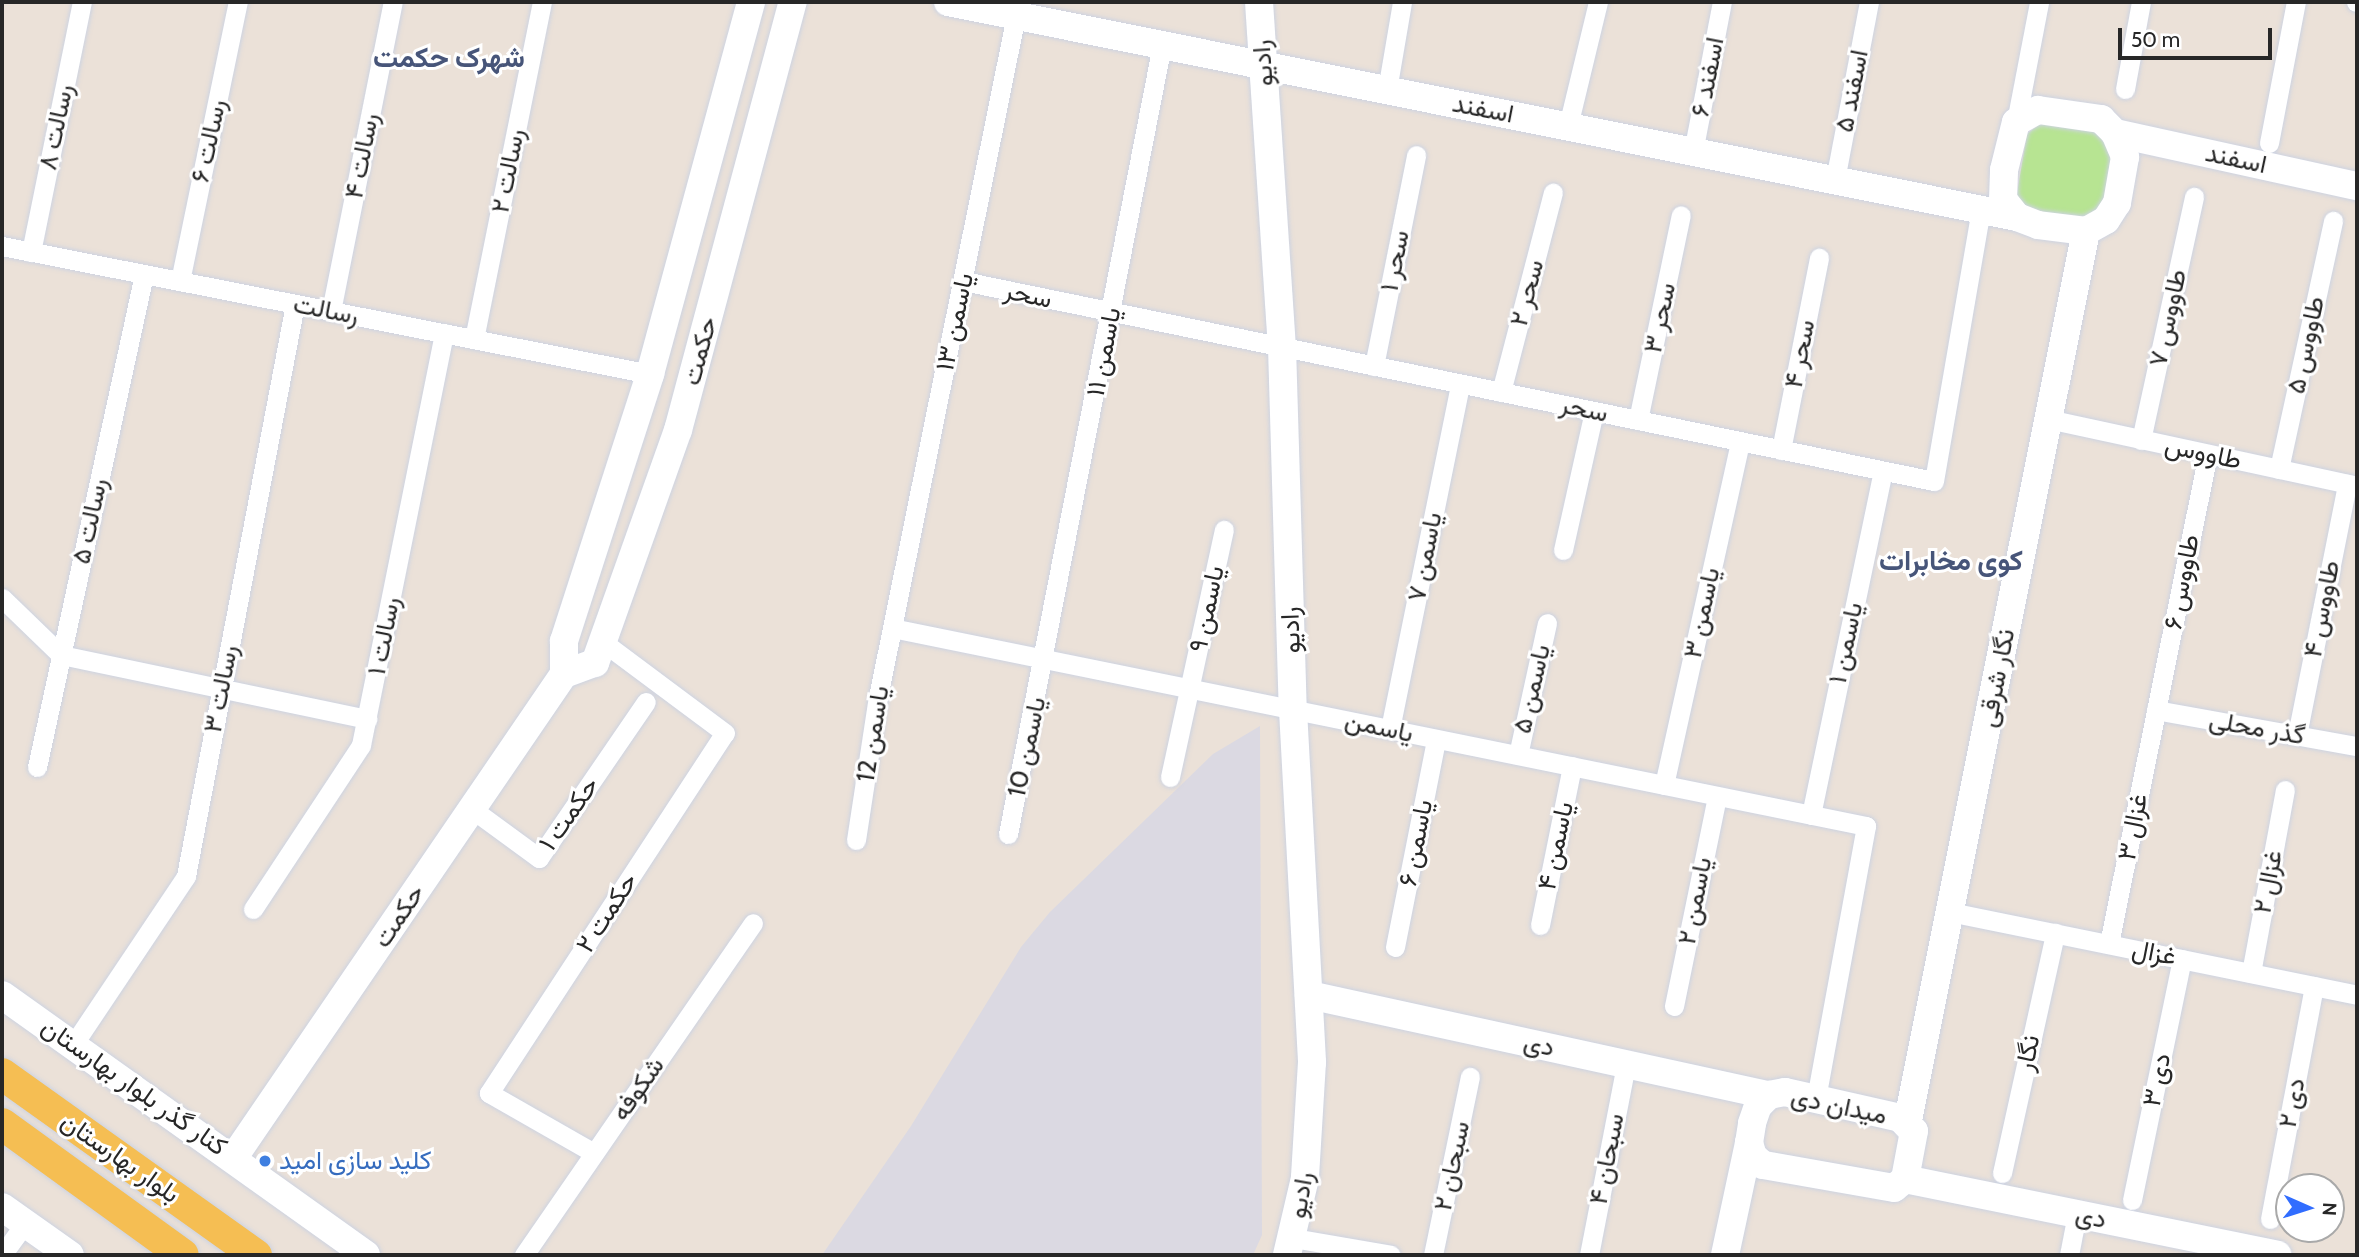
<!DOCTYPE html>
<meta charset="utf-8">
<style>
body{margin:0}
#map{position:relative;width:2359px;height:1257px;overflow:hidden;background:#ebe1d8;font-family:Cabin,Vazirmatn,sans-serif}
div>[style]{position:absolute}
.industrial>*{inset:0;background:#dbd9e2}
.green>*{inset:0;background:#b7e492}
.roads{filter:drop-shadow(0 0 2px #cdd3e1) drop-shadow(0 0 2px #cdd3e1)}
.street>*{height:19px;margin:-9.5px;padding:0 9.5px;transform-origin:9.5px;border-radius:9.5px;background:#fff}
.secondary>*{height:28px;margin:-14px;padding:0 14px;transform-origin:14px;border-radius:14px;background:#fff}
.primary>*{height:32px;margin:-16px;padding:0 16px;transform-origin:16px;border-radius:16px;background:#f5be53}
.dots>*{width:19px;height:19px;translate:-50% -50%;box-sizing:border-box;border:4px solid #fff;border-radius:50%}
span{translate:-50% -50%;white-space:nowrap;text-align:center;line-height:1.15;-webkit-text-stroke:6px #fff;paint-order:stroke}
.street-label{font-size:26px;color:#272727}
.shop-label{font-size:26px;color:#366cbe}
.left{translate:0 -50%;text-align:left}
.neighbourhood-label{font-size:28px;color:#475579;font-weight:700}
.frame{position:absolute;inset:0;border:4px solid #272727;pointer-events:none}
.north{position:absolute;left:2275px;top:1173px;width:70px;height:70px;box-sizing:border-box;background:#fff;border:2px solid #a9a9a9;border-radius:50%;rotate:93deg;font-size:19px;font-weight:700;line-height:28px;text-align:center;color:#272727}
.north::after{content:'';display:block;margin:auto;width:24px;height:32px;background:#316dff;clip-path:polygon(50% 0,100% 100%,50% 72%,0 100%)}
.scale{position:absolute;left:2118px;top:28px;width:154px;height:32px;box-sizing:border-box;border:4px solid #272727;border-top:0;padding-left:9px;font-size:21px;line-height:24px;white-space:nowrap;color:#272727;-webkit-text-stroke:5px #fff;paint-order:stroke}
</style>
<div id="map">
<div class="industrial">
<div style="clip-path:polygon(1260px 726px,1262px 1235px,1253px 1255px,822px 1255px,911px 1126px,1021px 947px,1050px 912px,1213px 754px)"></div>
</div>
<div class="green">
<div style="clip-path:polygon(2046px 119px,2102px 128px,2117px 147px,2108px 204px,2090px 223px,2031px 216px,2016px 199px,2027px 134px)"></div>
</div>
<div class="roads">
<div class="street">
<div style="left:2356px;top:2px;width:1px"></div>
<div style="left:2125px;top:89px;width:88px;rotate:-79.6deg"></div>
<div style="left:1387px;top:90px;width:89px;rotate:-80.3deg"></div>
<div style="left:2016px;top:122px;width:122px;rotate:-79.1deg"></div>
<div style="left:1568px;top:126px;width:128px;rotate:-76.4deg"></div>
<div style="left:2269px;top:143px;width:144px;rotate:-79.2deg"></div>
<div style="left:1693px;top:152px;width:153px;rotate:-79.1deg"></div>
<div style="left:1835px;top:180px;width:181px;rotate:-79.2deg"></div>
<div style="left:2px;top:246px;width:661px;rotate:11.17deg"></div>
<div style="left:31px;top:252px;width:255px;rotate:-78.5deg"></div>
<div style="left:180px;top:281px;width:285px;rotate:-78.3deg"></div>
<div style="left:963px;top:281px;width:991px;rotate:11.64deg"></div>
<div style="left:1934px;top:481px;width:275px;rotate:-80.2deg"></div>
<div style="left:331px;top:311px;width:315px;rotate:-78.7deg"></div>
<div style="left:474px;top:339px;width:344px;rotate:-78.6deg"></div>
<div style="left:1374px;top:366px;width:215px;rotate:-78.7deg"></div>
<div style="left:1501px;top:392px;width:206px;rotate:-75.4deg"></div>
<div style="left:2048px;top:419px;width:316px;rotate:12.2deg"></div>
<div style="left:1638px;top:420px;width:209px;rotate:-78.2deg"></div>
<div style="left:2141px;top:440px;width:249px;rotate:-77.7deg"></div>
<div style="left:1781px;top:450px;width:196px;rotate:-78.8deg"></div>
<div style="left:2279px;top:469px;width:254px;rotate:-77.7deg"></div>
<div style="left:1563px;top:550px;width:142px;rotate:-77.4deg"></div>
<div style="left:2px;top:598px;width:82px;rotate:44deg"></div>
<div style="left:61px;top:655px;width:313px;rotate:11.8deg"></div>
<div style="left:892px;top:628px;width:994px;rotate:11.49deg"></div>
<div style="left:1866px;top:826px;width:278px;rotate:100.4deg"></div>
<div style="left:2156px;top:710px;width:204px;rotate:10.2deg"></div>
<div style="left:1390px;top:729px;width:352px;rotate:-78.5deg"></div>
<div style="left:2297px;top:735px;width:256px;rotate:-78.7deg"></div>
<div style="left:1518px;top:755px;width:135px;rotate:-77.6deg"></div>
<div style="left:37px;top:767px;width:504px;rotate:-77.75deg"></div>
<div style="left:1170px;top:777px;width:253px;rotate:-77.7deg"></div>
<div style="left:1664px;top:785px;width:352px;rotate:-77.5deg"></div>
<div style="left:472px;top:809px;width:83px;rotate:36.2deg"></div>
<div style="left:539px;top:858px;width:189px;rotate:-55.6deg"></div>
<div style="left:1811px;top:815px;width:351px;rotate:-78.2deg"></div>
<div style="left:1008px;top:834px;width:804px;rotate:-78.96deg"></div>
<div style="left:856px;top:840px;width:145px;rotate:-81.3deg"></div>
<div style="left:878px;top:697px;width:696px;rotate:-78.56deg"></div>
<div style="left:253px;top:909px;width:196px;rotate:-56.6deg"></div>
<div style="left:361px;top:745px;width:420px;rotate:-78.6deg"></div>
<div style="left:1950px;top:912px;width:415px;rotate:11.5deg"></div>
<div style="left:1540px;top:925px;width:162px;rotate:-78.6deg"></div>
<div style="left:2109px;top:944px;width:500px;rotate:-78.6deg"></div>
<div style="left:1395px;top:947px;width:212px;rotate:-78.8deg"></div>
<div style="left:2251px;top:973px;width:186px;rotate:-79.5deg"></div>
<div style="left:1674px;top:1006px;width:214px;rotate:-78.4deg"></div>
<div style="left:73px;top:1045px;width:203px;rotate:-56.2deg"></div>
<div style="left:186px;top:876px;width:582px;rotate:-79.21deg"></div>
<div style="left:594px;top:1153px;width:121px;rotate:-150.3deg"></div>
<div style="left:489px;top:1093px;width:430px;rotate:-56.8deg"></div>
<div style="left:725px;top:733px;width:152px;rotate:-143.3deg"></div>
<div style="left:2002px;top:1173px;width:246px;rotate:-77.5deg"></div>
<div style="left:2132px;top:1200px;width:246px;rotate:-78.3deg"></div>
<div style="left:2270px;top:1219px;width:237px;rotate:-79.3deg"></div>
<div style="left:1293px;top:1238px;width:99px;rotate:9.8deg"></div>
<div style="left:2px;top:1255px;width:39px;rotate:-54deg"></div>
<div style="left:524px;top:1255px;width:403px;rotate:-55.4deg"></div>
<div style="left:1433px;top:1255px;width:182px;rotate:-78.3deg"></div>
<div style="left:1589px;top:1255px;width:195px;rotate:-79deg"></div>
<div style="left:2069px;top:1255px;width:42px;rotate:-79deg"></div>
</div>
<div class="secondary">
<div style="left:948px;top:2px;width:1090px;rotate:11.37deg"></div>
<div style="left:1259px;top:2px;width:346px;rotate:86.2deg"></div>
<div style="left:1282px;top:347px;width:363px;rotate:88.3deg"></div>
<div style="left:1293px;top:710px;width:353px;rotate:86.9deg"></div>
<div style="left:1312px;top:1062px;width:116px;rotate:93.5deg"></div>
<div style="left:1305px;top:1178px;width:79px;rotate:103.2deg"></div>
<div style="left:2038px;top:110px;width:64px;rotate:8.1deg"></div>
<div style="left:2101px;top:119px;width:20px;rotate:45deg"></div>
<div style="left:2115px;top:133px;width:26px;rotate:67deg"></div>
<div style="left:2125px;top:157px;width:47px;rotate:99.9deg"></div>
<div style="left:2117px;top:203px;width:20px;rotate:123deg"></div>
<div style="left:2106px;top:220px;width:23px;rotate:151deg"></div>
<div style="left:2086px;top:231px;width:48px;rotate:-172.9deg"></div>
<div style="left:2038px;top:225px;width:22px;rotate:-159deg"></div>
<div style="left:2017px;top:217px;width:22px;rotate:-129deg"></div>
<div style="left:2003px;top:200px;width:30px;rotate:-88deg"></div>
<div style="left:2004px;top:170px;width:49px;rotate:-76deg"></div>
<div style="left:2016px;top:122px;width:25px;rotate:-29deg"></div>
<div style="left:2115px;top:133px;width:248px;rotate:12.4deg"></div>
<div style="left:564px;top:674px;width:33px;rotate:-20deg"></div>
<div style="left:595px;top:663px;width:247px;rotate:-70.4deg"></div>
<div style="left:678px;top:430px;width:443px;rotate:-75deg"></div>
<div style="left:2px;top:995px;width:447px;rotate:35.5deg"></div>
<div style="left:1309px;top:995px;width:471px;rotate:12.3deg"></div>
<div style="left:1785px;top:1092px;width:118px;rotate:12.7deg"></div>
<div style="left:1900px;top:1118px;width:19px;rotate:43deg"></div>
<div style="left:1914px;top:1131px;width:49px;rotate:100.6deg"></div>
<div style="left:1905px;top:1179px;width:14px;rotate:141deg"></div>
<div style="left:1894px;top:1188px;width:133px;rotate:-170deg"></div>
<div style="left:1763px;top:1165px;width:13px;rotate:-138deg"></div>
<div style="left:1753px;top:1156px;width:14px;rotate:-107deg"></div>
<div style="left:1749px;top:1143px;width:20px;rotate:-81deg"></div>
<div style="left:1752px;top:1123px;width:18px;rotate:-71deg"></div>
<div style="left:1758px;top:1106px;width:16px;rotate:-45deg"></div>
<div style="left:1769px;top:1095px;width:16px;rotate:-11deg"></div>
<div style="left:1907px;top:1125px;width:912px;rotate:-78.68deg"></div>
<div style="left:234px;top:1157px;width:585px;rotate:-55.66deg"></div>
<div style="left:564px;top:674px;width:33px;rotate:-90deg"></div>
<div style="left:564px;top:641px;width:281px;rotate:-72.1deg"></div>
<div style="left:650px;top:374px;width:385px;rotate:-74.8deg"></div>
<div style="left:1905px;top:1179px;width:380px;rotate:11.5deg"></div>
<div style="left:2px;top:1207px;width:83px;rotate:35.2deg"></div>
<div style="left:1725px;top:1255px;width:115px;rotate:-77.9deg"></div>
</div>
<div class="primary">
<div style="left:2px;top:1074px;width:312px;rotate:35.5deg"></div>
<div style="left:2px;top:1124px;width:223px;rotate:35.9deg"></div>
</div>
</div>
<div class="dots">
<div style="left:265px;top:1161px;background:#3f7fe0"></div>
</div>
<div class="street-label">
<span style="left:1263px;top:63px;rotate:-94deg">رادیو</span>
<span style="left:1708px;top:77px;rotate:-79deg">اسفند ۶</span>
<span style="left:1852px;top:91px;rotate:-79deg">اسفند ۵</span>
<span style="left:1483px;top:109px;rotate:11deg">اسفند</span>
<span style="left:56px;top:127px;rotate:-78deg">رسالت ۸</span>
<span style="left:209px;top:141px;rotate:-78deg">رسالت ۶</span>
<span style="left:362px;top:156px;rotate:-79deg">رسالت ۴</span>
<span style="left:2236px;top:159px;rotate:12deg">اسفند</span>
<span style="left:508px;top:171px;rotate:-79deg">رسالت ۲</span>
<span style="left:1395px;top:261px;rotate:-79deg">سحر ۱</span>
<span style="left:1527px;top:293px;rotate:-75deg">سحر ۲</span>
<span style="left:1028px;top:295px;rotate:12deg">سحر</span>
<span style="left:326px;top:310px;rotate:11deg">رسالت</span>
<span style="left:1660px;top:318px;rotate:-78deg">سحر ۳</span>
<span style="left:2168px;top:318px;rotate:-78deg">طاووس ۷</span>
<span style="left:955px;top:322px;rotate:-78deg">یاسمن ۱۳</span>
<span style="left:2306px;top:345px;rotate:-78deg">طاووس ۵</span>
<span style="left:700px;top:351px;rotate:-75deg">حکمت</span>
<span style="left:1104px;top:352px;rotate:-79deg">یاسمن ۱۱</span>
<span style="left:1800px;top:354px;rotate:-79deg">سحر ۴</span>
<span style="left:1584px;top:409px;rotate:12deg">سحر</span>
<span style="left:2203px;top:453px;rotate:12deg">طاووس</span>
<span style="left:90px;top:521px;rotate:-78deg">رسالت ۵</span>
<span style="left:1425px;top:557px;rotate:-79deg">یاسمن ۷</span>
<span style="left:2182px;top:582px;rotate:-79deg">طاووس ۶</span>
<span style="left:1207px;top:609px;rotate:-78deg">یاسمن ۹</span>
<span style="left:2322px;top:609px;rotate:-79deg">طاووس ۴</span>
<span style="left:1702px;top:613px;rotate:-78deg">یاسمن ۳</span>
<span style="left:1291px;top:630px;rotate:-92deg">رادیو</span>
<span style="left:384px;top:636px;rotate:-79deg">رسالت ۱</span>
<span style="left:1846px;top:643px;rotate:-78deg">یاسمن ۱</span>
<span style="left:1997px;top:678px;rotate:-79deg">نگار شرقی</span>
<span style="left:221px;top:689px;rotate:-79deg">رسالت ۳</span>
<span style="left:1532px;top:689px;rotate:-77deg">یاسمن ۵</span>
<span style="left:1379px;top:727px;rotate:12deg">یاسمن</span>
<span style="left:2257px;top:728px;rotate:10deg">گذر محلی</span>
<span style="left:873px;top:734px;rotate:-81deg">یاسمن 12</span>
<span style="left:1027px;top:747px;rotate:-78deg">یاسمن 10</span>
<span style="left:569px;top:814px;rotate:-55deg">حکمت ۱</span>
<span style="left:2133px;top:827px;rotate:-79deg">غزال ۳</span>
<span style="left:1416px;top:843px;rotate:-79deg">یاسمن ۶</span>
<span style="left:1556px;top:846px;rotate:-78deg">یاسمن ۴</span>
<span style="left:2268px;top:882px;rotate:-79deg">غزال ۲</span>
<span style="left:1695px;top:901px;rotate:-79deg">یاسمن ۲</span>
<span style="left:607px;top:913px;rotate:-57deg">حکمت ۲</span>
<span style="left:399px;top:916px;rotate:-56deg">حکمت</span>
<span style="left:2154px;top:953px;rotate:11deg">غزال</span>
<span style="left:1539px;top:1045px;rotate:12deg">دی</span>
<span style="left:2028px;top:1053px;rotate:-78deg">نگار</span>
<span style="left:2157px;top:1080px;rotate:-78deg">دی ۳</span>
<span style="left:134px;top:1087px;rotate:35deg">کنار گذر بلوار بهارستان</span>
<span style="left:638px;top:1089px;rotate:-55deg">شکوفه</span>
<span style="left:2292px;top:1103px;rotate:-79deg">دی ۲</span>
<span style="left:1839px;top:1106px;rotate:12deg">میدان دی</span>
<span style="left:120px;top:1158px;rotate:35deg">بلوار بهارستان</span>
<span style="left:1607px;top:1159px;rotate:-79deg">سبحان ۴</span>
<span style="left:1452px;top:1166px;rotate:-78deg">سبحان ۲</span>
<span style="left:1301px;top:1195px;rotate:-80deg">رادیو</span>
<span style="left:2091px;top:1217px;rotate:12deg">دی</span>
</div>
<div class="shop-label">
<span class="left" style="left:279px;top:1161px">کلید سازی امید</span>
</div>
<div class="neighbourhood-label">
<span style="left:449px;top:57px">شهرک حکمت</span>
<span style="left:1951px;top:560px">کوی مخابرات</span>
</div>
<div class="frame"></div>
<div class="north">N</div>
<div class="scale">50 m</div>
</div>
